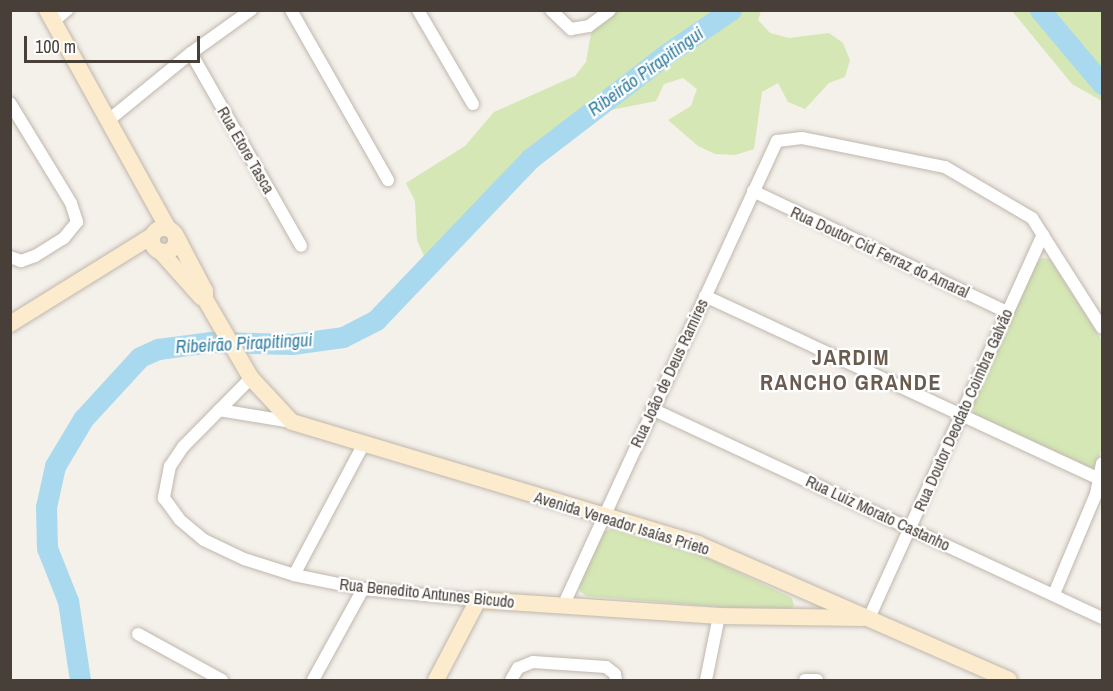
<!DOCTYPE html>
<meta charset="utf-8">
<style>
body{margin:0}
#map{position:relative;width:1113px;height:691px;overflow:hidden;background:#f4f0ea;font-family:"Archivo Narrow",sans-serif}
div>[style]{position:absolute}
.green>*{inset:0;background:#d5e7b5}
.river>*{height:21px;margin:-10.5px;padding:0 10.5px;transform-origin:10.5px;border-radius:10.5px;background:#a9d9ee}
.roads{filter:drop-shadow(0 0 2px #bfb7ad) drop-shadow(0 0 2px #bfb7ad)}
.street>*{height:12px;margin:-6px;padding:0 6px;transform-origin:6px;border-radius:6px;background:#fff}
.secondary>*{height:16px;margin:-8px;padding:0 8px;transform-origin:8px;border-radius:8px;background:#fcebcc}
.secondary>.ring{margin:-8px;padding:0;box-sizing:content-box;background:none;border:16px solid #fcebcc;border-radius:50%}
span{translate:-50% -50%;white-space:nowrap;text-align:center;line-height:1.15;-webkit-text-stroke:4.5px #fff;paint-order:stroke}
.street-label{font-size:16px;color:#484038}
.water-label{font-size:18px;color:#317da0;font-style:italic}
.district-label{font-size:22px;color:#6a5d50;font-weight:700;letter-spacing:1.5px}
.frame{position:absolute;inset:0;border:12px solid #484038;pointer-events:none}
.scale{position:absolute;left:24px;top:36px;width:176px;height:27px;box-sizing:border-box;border:3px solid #484038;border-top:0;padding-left:8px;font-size:18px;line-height:21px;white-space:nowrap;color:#484038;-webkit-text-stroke:4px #fff;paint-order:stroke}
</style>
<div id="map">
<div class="green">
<div style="clip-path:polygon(601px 11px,761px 11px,758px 20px,770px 33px,789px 38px,829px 33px,843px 43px,850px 60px,845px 77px,829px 83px,805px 109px,788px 102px,778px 83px,762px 92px,754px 149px,735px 155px,715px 154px,698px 146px,668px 120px,691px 106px,697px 89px,683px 78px,664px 84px,656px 101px,596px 113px,537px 154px,516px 183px,486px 205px,436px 257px,424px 256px,417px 240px,415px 201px,406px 183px,465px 146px,494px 112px,575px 76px,586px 62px,591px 33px)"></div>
<div style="clip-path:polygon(1012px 11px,1102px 11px,1102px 101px,1072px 84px)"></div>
<div style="clip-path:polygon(1042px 258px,1050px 259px,1102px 341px,1102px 449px,1095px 467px,1089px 467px,974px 414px,973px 405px,1036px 264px)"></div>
<div style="clip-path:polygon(611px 529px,708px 558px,792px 598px,794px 606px,789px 609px,758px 610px,586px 596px,580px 591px,579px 582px,603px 532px)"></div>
</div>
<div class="river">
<div style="left:1040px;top:10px;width:97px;rotate:50deg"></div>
<div style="left:80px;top:680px;width:80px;rotate:-98.6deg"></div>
<div style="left:68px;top:601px;width:57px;rotate:-111.6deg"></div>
<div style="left:47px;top:548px;width:41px;rotate:-91.4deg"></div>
<div style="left:46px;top:507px;width:42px;rotate:-77.6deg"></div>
<div style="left:55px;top:466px;width:55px;rotate:-59.2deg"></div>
<div style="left:83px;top:419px;width:84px;rotate:-47.4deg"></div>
<div style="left:140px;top:357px;width:20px;rotate:-24deg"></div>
<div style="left:158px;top:349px;width:52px;rotate:-7.7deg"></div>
<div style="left:210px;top:342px;width:82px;rotate:1.4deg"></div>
<div style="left:292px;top:344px;width:51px;rotate:-7.8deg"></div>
<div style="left:343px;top:337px;width:37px;rotate:-27deg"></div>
<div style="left:376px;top:320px;width:224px;rotate:-46.3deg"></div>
<div style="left:531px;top:158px;width:169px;rotate:-37.5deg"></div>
<div style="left:665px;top:55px;width:80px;rotate:-34.3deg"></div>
</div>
<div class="roads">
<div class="street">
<div style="left:291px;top:10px;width:196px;rotate:60.3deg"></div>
<div style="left:418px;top:10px;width:109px;rotate:59.7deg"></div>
<div style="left:551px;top:10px;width:28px;rotate:44deg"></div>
<div style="left:571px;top:29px;width:18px;rotate:-9deg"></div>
<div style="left:589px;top:26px;width:26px;rotate:-37deg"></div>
<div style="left:55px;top:20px;width:16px;rotate:-40deg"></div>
<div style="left:191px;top:53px;width:222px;rotate:60.3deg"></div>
<div style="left:10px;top:103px;width:117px;rotate:58.6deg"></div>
<div style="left:71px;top:203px;width:20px;rotate:72deg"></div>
<div style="left:77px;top:222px;width:21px;rotate:129deg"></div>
<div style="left:64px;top:238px;width:34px;rotate:148deg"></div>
<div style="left:35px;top:256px;width:15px;rotate:160deg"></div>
<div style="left:21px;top:261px;width:12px;rotate:-160deg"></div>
<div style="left:110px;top:119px;width:104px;rotate:-39.2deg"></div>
<div style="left:191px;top:53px;width:74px;rotate:-35.6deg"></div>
<div style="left:753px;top:191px;width:281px;rotate:25.5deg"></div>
<div style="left:705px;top:296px;width:438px;rotate:24.9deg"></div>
<div style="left:251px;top:378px;width:97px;rotate:134.6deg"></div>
<div style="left:183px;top:447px;width:23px;rotate:124deg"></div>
<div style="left:170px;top:466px;width:33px;rotate:101deg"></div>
<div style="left:164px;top:498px;width:27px;rotate:54deg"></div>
<div style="left:180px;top:520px;width:31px;rotate:40deg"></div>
<div style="left:204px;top:540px;width:44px;rotate:25.4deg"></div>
<div style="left:244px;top:559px;width:52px;rotate:17.7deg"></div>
<div style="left:294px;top:575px;width:70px;rotate:11.5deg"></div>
<div style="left:363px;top:589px;width:116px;rotate:5.5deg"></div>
<div style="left:652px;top:409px;width:496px;rotate:24.9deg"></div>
<div style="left:219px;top:410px;width:74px;rotate:9.3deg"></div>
<div style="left:294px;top:575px;width:147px;rotate:-62deg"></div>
<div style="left:1054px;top:594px;width:108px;rotate:-67.2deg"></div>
<div style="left:1096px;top:494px;width:31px;rotate:-79deg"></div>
<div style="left:563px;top:606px;width:512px;rotate:-65.29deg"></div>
<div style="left:777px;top:141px;width:25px;rotate:-7deg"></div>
<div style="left:802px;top:138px;width:146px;rotate:11.5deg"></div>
<div style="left:945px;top:167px;width:101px;rotate:30.4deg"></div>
<div style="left:1032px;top:218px;width:130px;rotate:57.5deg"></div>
<div style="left:869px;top:618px;width:421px;rotate:-65.6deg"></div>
<div style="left:138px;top:634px;width:96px;rotate:28.7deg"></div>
<div style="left:313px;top:680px;width:104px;rotate:-61.2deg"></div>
<div style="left:511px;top:680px;width:14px;rotate:-60deg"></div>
<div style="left:518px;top:668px;width:16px;rotate:-22deg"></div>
<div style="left:533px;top:662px;width:73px;rotate:3.9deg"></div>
<div style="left:606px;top:667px;width:11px;rotate:38deg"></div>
<div style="left:615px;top:674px;width:6px;rotate:81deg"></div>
<div style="left:706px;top:680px;width:65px;rotate:-78.5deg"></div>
<div style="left:805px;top:680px;width:12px"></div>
</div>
<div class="secondary">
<div style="left:47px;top:10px;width:249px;rotate:61deg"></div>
<div class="ring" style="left:152px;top:228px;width:8px;height:8px"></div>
<div style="left:175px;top:234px;width:64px;rotate:62.2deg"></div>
<div style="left:205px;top:291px;width:8px;rotate:90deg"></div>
<div style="left:205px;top:299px;width:91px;rotate:59.8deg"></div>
<div style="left:251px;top:378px;width:60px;rotate:47deg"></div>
<div style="left:292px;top:422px;width:424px;rotate:16.7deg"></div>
<div style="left:698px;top:544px;width:339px;rotate:23.6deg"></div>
<div style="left:160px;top:251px;width:62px;rotate:48.3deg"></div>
<div style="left:10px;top:324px;width:167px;rotate:-31.8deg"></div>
<div style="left:436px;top:680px;width:90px;rotate:-62.3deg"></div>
<div style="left:478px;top:600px;width:242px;rotate:3.8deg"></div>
<div style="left:719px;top:616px;width:144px;rotate:0.8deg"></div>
</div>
</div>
<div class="street-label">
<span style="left:246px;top:150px;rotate:60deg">Rua Etore Tasca</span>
<span style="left:880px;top:252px;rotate:25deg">Rua Doutor Cid Ferraz do Amaral</span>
<span style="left:669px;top:373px;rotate:-65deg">Rua João de Deus Ramires</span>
<span style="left:963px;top:410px;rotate:-66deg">Rua Doutor Deodato Coimbra Galvão</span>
<span style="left:878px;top:513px;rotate:25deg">Rua Luiz Morato Castanho</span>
<span style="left:622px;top:523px;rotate:17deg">Avenida Vereador Isaías Prieto</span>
<span style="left:427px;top:593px;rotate:6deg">Rua Benedito Antunes Bicudo</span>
</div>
<div class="water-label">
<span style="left:646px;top:72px;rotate:-36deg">Ribeirão Pirapitingui</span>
<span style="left:244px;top:344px;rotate:-3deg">Ribeirão Pirapitingui</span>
</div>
<div class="district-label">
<span style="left:851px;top:370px">JARDIM<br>RANCHO GRANDE</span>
</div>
<div class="frame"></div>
<div class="scale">100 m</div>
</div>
